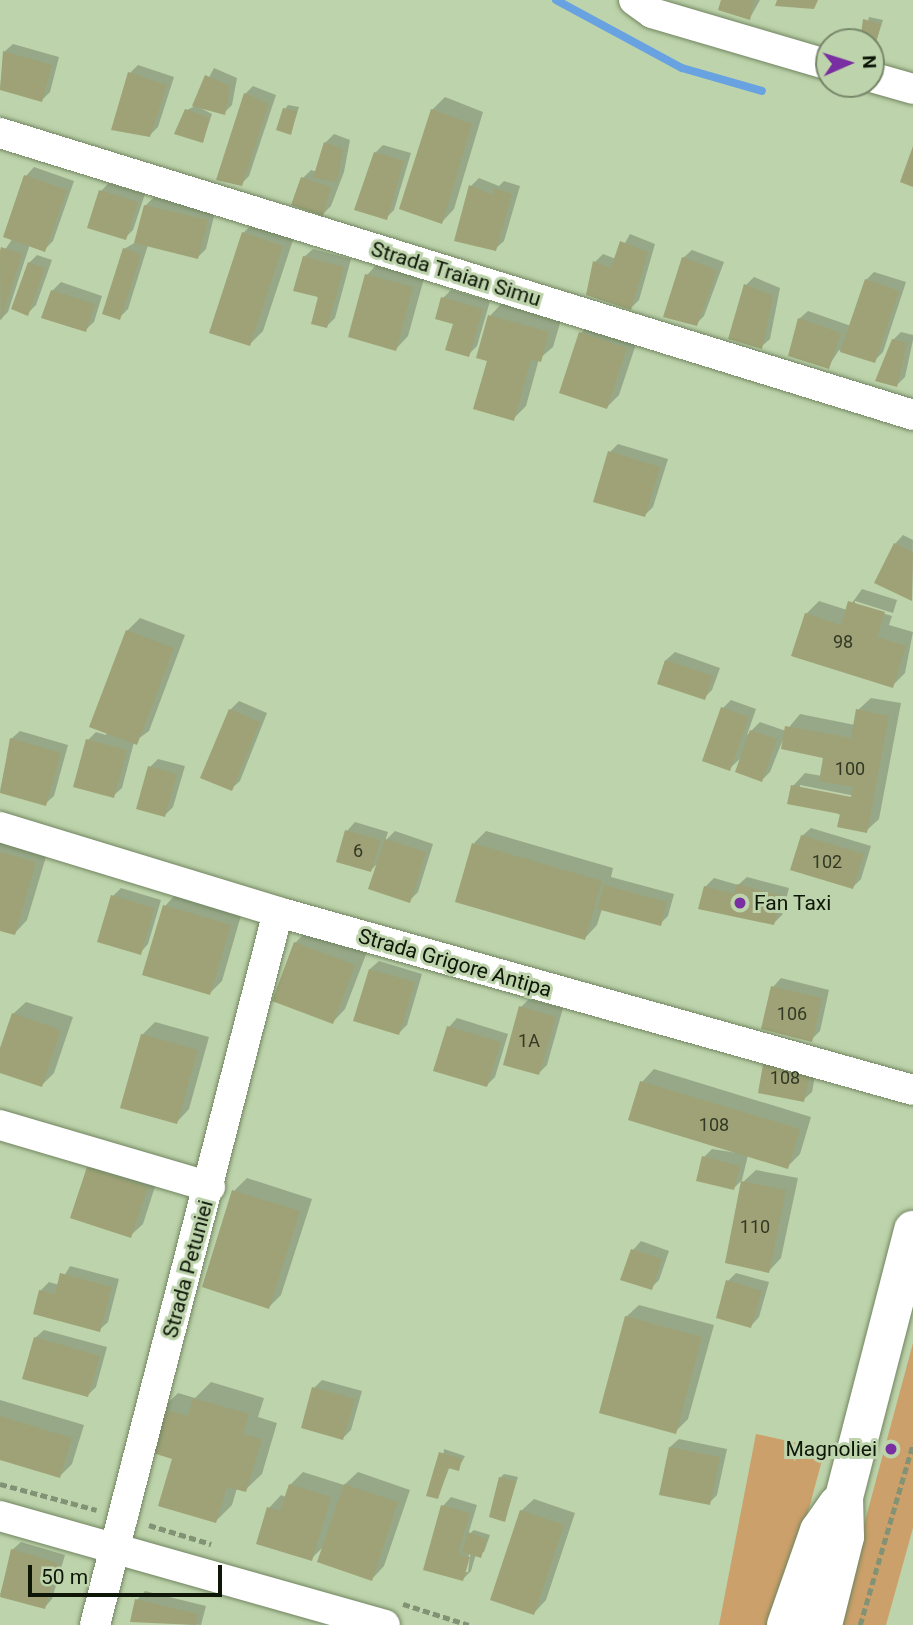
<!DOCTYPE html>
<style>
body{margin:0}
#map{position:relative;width:913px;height:1625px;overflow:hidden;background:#bdd3ab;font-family:Roboto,sans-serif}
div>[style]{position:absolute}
.green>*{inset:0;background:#cca06a}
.shadow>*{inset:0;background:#0003}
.stream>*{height:8px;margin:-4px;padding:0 4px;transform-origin:4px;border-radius:4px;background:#68a2e1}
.building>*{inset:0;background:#9fa276}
.path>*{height:4.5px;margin-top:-2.25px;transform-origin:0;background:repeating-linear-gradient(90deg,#819374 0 7px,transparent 0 10.5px)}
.roads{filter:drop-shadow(0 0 2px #718560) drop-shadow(0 0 2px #718560)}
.street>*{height:30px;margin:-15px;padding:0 15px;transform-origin:15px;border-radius:15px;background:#fff}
.primary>*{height:38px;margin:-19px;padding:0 19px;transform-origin:19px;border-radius:19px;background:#fff}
.dots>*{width:19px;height:19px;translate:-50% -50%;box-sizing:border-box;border:4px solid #bdd3ab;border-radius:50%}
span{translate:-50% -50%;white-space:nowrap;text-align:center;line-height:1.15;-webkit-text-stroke:6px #bdd3ab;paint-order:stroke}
.number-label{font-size:18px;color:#323924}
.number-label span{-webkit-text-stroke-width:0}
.street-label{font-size:21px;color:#0e1608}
.poi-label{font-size:21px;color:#0e1608}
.left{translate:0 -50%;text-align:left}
.right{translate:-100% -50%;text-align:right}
.north{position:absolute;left:815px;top:28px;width:70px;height:70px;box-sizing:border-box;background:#bdd3ab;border:2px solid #77876a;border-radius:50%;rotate:87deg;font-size:19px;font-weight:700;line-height:28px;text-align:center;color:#0e1608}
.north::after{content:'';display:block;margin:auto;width:24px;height:32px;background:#792fa1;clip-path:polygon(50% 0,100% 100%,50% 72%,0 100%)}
.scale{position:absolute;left:28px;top:1565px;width:194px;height:32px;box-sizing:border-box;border:4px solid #0e1608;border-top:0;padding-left:9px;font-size:21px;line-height:24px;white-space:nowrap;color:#0e1608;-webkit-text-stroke:5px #bdd3ab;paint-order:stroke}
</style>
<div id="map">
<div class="green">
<div style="clip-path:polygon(913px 1343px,913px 1528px,886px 1625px,837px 1625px)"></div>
<div style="clip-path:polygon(756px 1434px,825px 1449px,794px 1564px,770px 1625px,719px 1625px)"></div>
</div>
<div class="shadow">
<div style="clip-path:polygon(722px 0,760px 0,750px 18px)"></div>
<div style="clip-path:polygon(869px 17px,883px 20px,871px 57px,871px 42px,862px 42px)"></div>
<div style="clip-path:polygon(13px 44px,59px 57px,50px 92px,42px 100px,0 89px,4px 52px)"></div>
<div style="clip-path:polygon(138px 65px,174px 77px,158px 127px,150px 135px,130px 73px)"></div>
<div style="clip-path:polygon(214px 68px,237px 78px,232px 105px,224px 113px,197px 106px,212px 114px,203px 141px,187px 110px,193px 107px)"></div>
<div style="clip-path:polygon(253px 86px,276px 95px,249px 176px,241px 184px,245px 94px)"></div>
<div style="clip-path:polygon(445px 97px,483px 112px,454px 209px,442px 222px,432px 110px)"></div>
<div style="clip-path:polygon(288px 105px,299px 107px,291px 133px,285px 109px)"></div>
<div style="clip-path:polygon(334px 134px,350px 140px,344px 172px,331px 206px,323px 214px,303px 178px,311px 170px,317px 172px,326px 142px)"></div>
<div style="clip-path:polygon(383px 145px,411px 153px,394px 210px,386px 218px,375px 153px)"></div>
<div style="clip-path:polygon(34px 167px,74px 181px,53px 241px,44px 250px,30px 244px,8px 312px,0 320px,0 257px,13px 238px,26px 176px)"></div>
<div style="clip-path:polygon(479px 178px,499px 186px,504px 181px,520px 186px,504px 241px,495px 249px,471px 186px)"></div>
<div style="clip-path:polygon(109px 183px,145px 194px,133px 230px,125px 238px,101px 191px)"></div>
<div style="clip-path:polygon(154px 197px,215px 212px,206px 249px,198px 257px,148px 245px,128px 309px,119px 318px,124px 249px,136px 242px,146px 205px)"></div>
<div style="clip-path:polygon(256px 221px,295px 234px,263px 331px,250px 344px,243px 233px)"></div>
<div style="clip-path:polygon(630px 234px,655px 244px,639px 300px,631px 308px,595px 262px,603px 254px,616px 259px)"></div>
<div style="clip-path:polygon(313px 249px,351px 259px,335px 318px,327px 326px,304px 257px)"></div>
<div style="clip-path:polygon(692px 250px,724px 262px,704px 316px,696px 324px,683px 258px)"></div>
<div style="clip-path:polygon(37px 255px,52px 260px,36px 305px,27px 314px,29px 263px)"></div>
<div style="clip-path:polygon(379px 262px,425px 275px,408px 336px,396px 349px,367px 275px)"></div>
<div style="clip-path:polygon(874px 272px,906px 282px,883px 352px,874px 361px,839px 350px,828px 367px,799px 319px,808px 311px,851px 326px,866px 280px)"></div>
<div style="clip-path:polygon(754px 277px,780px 288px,770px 339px,761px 347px,746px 285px)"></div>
<div style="clip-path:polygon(61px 282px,102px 296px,94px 322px,85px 330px,52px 291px)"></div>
<div style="clip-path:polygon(451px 290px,490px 301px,477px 346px,468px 355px,443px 298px)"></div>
<div style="clip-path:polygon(502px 303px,561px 320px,553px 347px,539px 359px,526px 406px,513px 419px,489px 360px,490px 316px)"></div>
<div style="clip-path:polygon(593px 320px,639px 335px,619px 395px,607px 407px,581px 333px)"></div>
<div style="clip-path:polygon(901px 332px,913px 335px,913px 340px,905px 377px,897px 385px,893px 340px)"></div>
<div style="clip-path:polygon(618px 444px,668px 459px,653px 507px,645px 515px,610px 452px)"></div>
<div style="clip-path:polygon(903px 535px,913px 540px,912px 599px,895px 544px)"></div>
<div style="clip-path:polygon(862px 589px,897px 600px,893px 613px,855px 601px,855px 605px,892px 616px,889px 625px,913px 632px,905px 673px,892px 686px,806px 614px,819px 601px,847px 610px)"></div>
<div style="clip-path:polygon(140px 618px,185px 635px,149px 731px,134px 742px,122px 788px,113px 796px,88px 740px,96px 732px,106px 735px,127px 631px)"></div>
<div style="clip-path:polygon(675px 652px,720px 668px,712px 690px,704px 698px,666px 660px)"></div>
<div style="clip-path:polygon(evenodd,871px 698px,901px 703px,879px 819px,866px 831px,793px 786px,805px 773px,822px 776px,826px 756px,786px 732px,770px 772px,762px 780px,742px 757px,729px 769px,723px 708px,731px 700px,756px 709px,747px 735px,760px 722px,786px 731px,800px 714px,855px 725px,858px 710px,871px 698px,800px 785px,860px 797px,860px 800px,800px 788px,800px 785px)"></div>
<div style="clip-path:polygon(239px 701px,267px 713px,240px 781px,231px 789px,230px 710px)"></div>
<div style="clip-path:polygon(20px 731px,68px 745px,54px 796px,45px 804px,0 791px,11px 739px)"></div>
<div style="clip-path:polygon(158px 759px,185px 766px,173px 807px,164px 816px,150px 767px)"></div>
<div style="clip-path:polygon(355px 822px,388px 832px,385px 841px,395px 831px,433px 844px,418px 892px,409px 901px,379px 862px,371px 870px,347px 831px)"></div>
<div style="clip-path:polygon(811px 828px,871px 846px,861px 879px,853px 887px,802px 836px)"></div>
<div style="clip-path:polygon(486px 831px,613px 868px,611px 877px,674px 894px,668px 916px,660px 924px,602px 909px,597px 925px,585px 938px,474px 843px)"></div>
<div style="clip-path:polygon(0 837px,48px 850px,27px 920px,15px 933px,0 929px)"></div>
<div style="clip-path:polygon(747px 877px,789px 888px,782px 915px,774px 923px,705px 887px,714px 878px,738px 885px)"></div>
<div style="clip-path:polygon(121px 888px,161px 900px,148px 944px,140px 953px,113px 896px)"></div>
<div style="clip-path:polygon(177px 893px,242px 912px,222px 981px,210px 993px,165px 906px)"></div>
<div style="clip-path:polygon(308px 930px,367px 952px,345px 1009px,333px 1022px,295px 943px)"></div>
<div style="clip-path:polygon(379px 961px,422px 974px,407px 1025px,399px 1033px,370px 969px)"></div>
<div style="clip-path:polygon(781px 978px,829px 990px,820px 1031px,811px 1040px,773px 987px)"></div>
<div style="clip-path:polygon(529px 999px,563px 1008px,547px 1065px,539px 1073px,521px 1007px)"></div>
<div style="clip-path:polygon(26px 1002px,73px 1017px,54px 1073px,42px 1085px,0 1071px,0 1054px,13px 1014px)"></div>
<div style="clip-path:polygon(457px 1018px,508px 1034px,495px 1077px,487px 1085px,449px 1027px)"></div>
<div style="clip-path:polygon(155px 1022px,209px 1037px,189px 1109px,177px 1122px,142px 1035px)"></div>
<div style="clip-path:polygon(819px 1055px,812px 1092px,803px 1100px,760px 1091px)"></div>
<div style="clip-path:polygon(654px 1069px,811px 1117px,800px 1154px,787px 1167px,748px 1155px,742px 1180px,734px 1188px,704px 1157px,712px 1149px,744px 1154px,642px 1082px)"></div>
<div style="clip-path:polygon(101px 1155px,159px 1174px,143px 1224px,130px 1236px,89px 1168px)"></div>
<div style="clip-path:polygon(756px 1170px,798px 1178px,781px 1258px,769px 1271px,743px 1182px)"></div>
<div style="clip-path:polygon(247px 1178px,312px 1199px,281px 1295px,269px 1307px,234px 1191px)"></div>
<div style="clip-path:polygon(641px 1241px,669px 1251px,659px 1280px,651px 1288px,623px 1279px,633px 1250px)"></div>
<div style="clip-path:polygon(70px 1266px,119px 1279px,108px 1322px,99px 1330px,40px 1291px,49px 1282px,59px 1285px)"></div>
<div style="clip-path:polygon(736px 1273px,769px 1282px,759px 1317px,751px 1326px,728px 1281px)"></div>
<div style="clip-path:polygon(639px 1305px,714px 1325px,688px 1419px,675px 1432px,626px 1317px)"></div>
<div style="clip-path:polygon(44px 1330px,107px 1347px,96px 1387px,88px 1395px,35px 1338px)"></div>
<div style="clip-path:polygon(322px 1380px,362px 1391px,351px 1430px,343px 1438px,314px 1388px)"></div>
<div style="clip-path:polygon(211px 1382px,264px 1398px,258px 1417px,277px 1423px,262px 1474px,245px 1490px,237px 1488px,232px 1505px,216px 1521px,174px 1457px,162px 1409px,178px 1393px,195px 1398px)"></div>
<div style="clip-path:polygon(0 1400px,84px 1425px,72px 1464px,60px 1476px,0 1458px)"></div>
<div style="clip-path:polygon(679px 1439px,727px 1449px,717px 1495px,709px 1503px,670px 1447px)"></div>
<div style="clip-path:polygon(444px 1449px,465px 1456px,458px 1469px,450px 1466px,438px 1497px)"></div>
<div style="clip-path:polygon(303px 1472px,344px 1485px,358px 1472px,410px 1490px,384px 1566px,372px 1579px,325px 1545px,311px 1559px,269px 1508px,281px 1495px,286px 1497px,290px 1485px)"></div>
<div style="clip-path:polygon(504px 1474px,518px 1477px,505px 1520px,500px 1478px)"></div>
<div style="clip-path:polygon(evenodd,451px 1497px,477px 1505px,468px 1535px,474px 1530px,490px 1535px,484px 1552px,476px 1554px,471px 1571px,463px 1579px,443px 1506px,451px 1497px,471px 1548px,468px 1572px,464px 1572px,471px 1548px)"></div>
<div style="clip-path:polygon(534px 1499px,575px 1513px,546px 1600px,534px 1613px,521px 1511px)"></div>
<div style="clip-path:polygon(21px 1542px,65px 1555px,52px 1599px,44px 1608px,0 1595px,12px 1550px)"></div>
<div style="clip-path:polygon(145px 1591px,206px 1606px,201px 1625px,132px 1621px,137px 1600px)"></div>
</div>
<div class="stream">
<div style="left:556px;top:0;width:143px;rotate:28.4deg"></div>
<div style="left:682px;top:68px;width:83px;rotate:16deg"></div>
</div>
<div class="building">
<div style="clip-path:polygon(721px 0,754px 0,750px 20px,718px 10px)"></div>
<div style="clip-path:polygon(777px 0,818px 0,814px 9px,775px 6px)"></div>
<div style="clip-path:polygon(863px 19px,881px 24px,872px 58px,871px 42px,860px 42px)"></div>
<div style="clip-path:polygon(3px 51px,52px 65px,42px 102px,0 90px)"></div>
<div style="clip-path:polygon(128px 72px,167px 85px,150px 137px,111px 130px)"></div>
<div style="clip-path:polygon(205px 75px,230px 86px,225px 115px,192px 106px)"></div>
<div style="clip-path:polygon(244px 93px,269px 104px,242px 186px,216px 180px)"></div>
<div style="clip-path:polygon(283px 108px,297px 111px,291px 135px,276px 130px)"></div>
<div style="clip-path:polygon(185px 109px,210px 118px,203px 143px,174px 134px)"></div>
<div style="clip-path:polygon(431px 109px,472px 124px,442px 224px,399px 209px)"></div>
<div style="clip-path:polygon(324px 142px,343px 149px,337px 182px,313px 178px)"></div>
<div style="clip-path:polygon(913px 146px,913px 187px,900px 182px)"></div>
<div style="clip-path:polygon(374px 152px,404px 161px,387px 220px,354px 210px)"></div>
<div style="clip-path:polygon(24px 175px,67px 190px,45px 252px,3px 237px)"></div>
<div style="clip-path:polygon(301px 177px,331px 187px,323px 216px,291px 205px)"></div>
<div style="clip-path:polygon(469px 185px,493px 195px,494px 188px,512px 194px,496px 251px,454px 241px)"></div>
<div style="clip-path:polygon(99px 190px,138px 202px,126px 240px,87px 228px)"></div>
<div style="clip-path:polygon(144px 205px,208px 220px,198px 259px,134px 243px)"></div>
<div style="clip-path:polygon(242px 232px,283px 246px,250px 346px,209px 333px)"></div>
<div style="clip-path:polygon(620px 241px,648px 252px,631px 310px,586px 295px,593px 261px,611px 268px)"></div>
<div style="clip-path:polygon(1px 247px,22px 254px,1px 321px,0 251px)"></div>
<div style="clip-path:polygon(123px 248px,141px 254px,120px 320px,102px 314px)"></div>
<div style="clip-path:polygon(303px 256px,344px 267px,327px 328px,311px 324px,318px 297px,293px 291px)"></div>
<div style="clip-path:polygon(682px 257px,717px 270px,697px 326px,663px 317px)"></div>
<div style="clip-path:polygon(28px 262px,45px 268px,28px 316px,11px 309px)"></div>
<div style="clip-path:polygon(365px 274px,413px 287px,396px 351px,348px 337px)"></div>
<div style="clip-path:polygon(865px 279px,899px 291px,875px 363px,840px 352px)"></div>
<div style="clip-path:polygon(744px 284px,773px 296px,762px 349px,728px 339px)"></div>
<div style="clip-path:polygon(51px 290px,95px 304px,86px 332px,41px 318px)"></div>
<div style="clip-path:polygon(441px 297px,483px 309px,469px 357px,445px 350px,453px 324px,435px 319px)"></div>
<div style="clip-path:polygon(488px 315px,549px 332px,541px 362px,531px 359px,514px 421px,473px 409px,487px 361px,476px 358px)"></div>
<div style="clip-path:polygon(798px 318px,841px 333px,829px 369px,788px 356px)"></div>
<div style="clip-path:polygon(579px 332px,627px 348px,607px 409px,559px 393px)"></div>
<div style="clip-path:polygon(892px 339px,907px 343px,897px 387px,875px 381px)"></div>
<div style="clip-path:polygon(608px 451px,660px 467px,645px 517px,593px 502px)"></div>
<div style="clip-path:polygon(894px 543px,913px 552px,912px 601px,874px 583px)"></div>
<div style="clip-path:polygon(848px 601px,885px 612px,877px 637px,906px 646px,893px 688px,791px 656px,805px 613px,841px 625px)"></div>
<div style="clip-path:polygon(126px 630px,174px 648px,137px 745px,89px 727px)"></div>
<div style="clip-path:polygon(665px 660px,713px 676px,705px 700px,657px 684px)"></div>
<div style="clip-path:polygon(721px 707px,749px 717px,730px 771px,702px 761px)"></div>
<div style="clip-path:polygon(229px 709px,260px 722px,232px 791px,200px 778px)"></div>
<div style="clip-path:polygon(856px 709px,889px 716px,867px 833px,837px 827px,840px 814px,787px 804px,791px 785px,851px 797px,853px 787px,819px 781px,823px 758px,781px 749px,785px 726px,851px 738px)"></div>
<div style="clip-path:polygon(750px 730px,777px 739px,762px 782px,735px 772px)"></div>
<div style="clip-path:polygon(10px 738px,61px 753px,46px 806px,0 793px)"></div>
<div style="clip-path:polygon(86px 739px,127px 750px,114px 798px,73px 787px)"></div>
<div style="clip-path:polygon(148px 766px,177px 774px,165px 817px,136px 809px)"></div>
<div style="clip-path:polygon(345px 830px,381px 840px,371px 872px,336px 862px)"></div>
<div style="clip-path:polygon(801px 835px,864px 854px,853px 889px,790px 870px)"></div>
<div style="clip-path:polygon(385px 839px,426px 852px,410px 903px,368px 889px)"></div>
<div style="clip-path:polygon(472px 843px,602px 881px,585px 940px,455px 902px)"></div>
<div style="clip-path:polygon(0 852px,36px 862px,15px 935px,0 931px)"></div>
<div style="clip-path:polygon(737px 884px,782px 896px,774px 925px,698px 909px,704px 886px,734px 894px)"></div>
<div style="clip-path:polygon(604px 885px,667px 902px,661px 926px,597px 909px)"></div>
<div style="clip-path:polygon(111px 895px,154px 908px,141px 955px,97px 942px)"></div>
<div style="clip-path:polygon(163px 905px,231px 925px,210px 995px,142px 975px)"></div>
<div style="clip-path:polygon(294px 942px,355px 965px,333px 1024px,272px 1001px)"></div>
<div style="clip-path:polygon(369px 969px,415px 982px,399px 1035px,353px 1021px)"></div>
<div style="clip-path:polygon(771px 986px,822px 998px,812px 1042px,761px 1029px)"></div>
<div style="clip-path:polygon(519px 1006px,556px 1017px,539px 1075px,503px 1065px)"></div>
<div style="clip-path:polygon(12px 1013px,61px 1030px,42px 1087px,0 1073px,0 1048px)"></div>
<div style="clip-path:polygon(447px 1026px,501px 1042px,487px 1087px,433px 1071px)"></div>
<div style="clip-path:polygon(141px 1034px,198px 1050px,177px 1124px,120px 1108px)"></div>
<div style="clip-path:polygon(765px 1053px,812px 1063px,804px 1102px,758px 1093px)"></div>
<div style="clip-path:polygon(640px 1081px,800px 1129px,788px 1169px,628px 1120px)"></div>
<div style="clip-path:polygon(702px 1156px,740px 1166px,734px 1190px,696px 1181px)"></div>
<div style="clip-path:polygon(87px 1167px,148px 1187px,131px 1238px,70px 1218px)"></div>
<div style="clip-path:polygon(741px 1181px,786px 1190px,769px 1273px,725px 1263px)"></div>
<div style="clip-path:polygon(232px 1190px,300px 1211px,269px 1309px,202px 1287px)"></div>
<div style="clip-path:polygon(631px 1249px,662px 1259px,652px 1290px,620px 1280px)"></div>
<div style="clip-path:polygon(60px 1273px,112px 1287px,100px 1332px,33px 1314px,39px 1290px,55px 1294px)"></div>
<div style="clip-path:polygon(726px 1280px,762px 1291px,751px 1328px,716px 1318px)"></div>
<div style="clip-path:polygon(625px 1316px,702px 1337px,676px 1434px,599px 1413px)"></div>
<div style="clip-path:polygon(34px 1337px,100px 1356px,88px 1397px,22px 1379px)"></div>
<div style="clip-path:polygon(312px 1387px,355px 1399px,343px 1440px,301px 1428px)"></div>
<div style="clip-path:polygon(193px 1398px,249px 1414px,243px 1434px,262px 1439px,246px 1492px,227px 1487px,216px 1523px,158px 1506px,172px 1459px,147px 1451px,160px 1408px,188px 1416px)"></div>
<div style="clip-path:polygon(0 1416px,72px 1438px,60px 1478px,0 1460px)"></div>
<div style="clip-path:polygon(669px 1447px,720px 1457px,710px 1505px,659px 1495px)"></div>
<div style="clip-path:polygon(439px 1452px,462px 1459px,459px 1471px,448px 1468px,438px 1499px,426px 1496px)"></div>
<div style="clip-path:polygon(499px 1477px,516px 1481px,505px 1522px,489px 1517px)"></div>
<div style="clip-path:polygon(289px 1484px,331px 1497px,312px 1561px,256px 1544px,267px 1507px,280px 1511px)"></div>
<div style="clip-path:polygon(344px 1484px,398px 1502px,372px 1581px,317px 1562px)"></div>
<div style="clip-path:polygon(441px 1505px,470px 1513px,458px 1554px,470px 1557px,463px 1581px,423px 1570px)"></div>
<div style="clip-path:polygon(520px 1510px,564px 1525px,534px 1615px,490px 1600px)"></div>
<div style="clip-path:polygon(468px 1532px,487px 1539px,481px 1558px,462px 1552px)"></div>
<div style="clip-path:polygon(11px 1549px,58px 1563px,45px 1609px,0 1597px)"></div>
<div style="clip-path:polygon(135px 1599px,198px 1614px,196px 1625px,130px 1622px)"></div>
</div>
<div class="path">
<div style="left:0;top:1484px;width:100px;rotate:15deg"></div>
<div style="left:149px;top:1525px;width:65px;rotate:17deg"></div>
<div style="left:403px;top:1604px;width:69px;rotate:17.7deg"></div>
<div style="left:860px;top:1625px;width:189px;rotate:-73.7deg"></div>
</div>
<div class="roads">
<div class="street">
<div style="left:634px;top:0;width:22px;rotate:36deg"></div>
<div style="left:652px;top:13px;width:184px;rotate:16.4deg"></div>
<div style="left:871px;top:77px;width:44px;rotate:15.9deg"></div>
<div style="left:0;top:133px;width:956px;rotate:17.16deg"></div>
<div style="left:0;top:827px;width:291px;rotate:17deg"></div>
<div style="left:278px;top:912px;width:659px;rotate:15.66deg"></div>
<div style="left:0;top:1125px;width:219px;rotate:16.4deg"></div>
<div style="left:0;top:1516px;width:400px;rotate:15.8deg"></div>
<div style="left:95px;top:1625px;width:736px;rotate:-75.61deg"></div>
</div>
<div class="primary">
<div style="left:786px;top:1625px;width:100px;rotate:-70.7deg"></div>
<div style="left:819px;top:1531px;width:33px;rotate:-55deg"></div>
<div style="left:823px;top:1625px;width:91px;rotate:-76deg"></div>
<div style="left:845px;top:1537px;width:40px;rotate:-91.4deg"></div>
<div style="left:844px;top:1497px;width:276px;rotate:-75.5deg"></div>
</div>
</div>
<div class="dots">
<div style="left:740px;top:903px;background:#792fa1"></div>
<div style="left:891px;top:1449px;background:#792fa1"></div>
</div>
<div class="number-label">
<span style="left:843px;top:642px">98</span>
<span style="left:850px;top:769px">100</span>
<span style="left:358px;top:851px">6</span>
<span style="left:827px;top:862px">102</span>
<span style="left:792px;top:1014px">106</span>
<span style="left:529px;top:1041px">1A</span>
<span style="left:785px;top:1078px">108</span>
<span style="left:714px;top:1125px">108</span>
<span style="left:755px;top:1227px">110</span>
</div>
<div class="street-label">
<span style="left:456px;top:274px;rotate:17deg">Strada Traian Simu</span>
<span style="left:455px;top:963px;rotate:16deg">Strada Grigore Antipa</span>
<span style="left:188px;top:1269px;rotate:-75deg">Strada Petuniei</span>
</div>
<div class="poi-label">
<span class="left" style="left:754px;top:903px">Fan Taxi</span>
<span class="right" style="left:877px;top:1449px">Magnoliei</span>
</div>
<div class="north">N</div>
<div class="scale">50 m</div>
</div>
